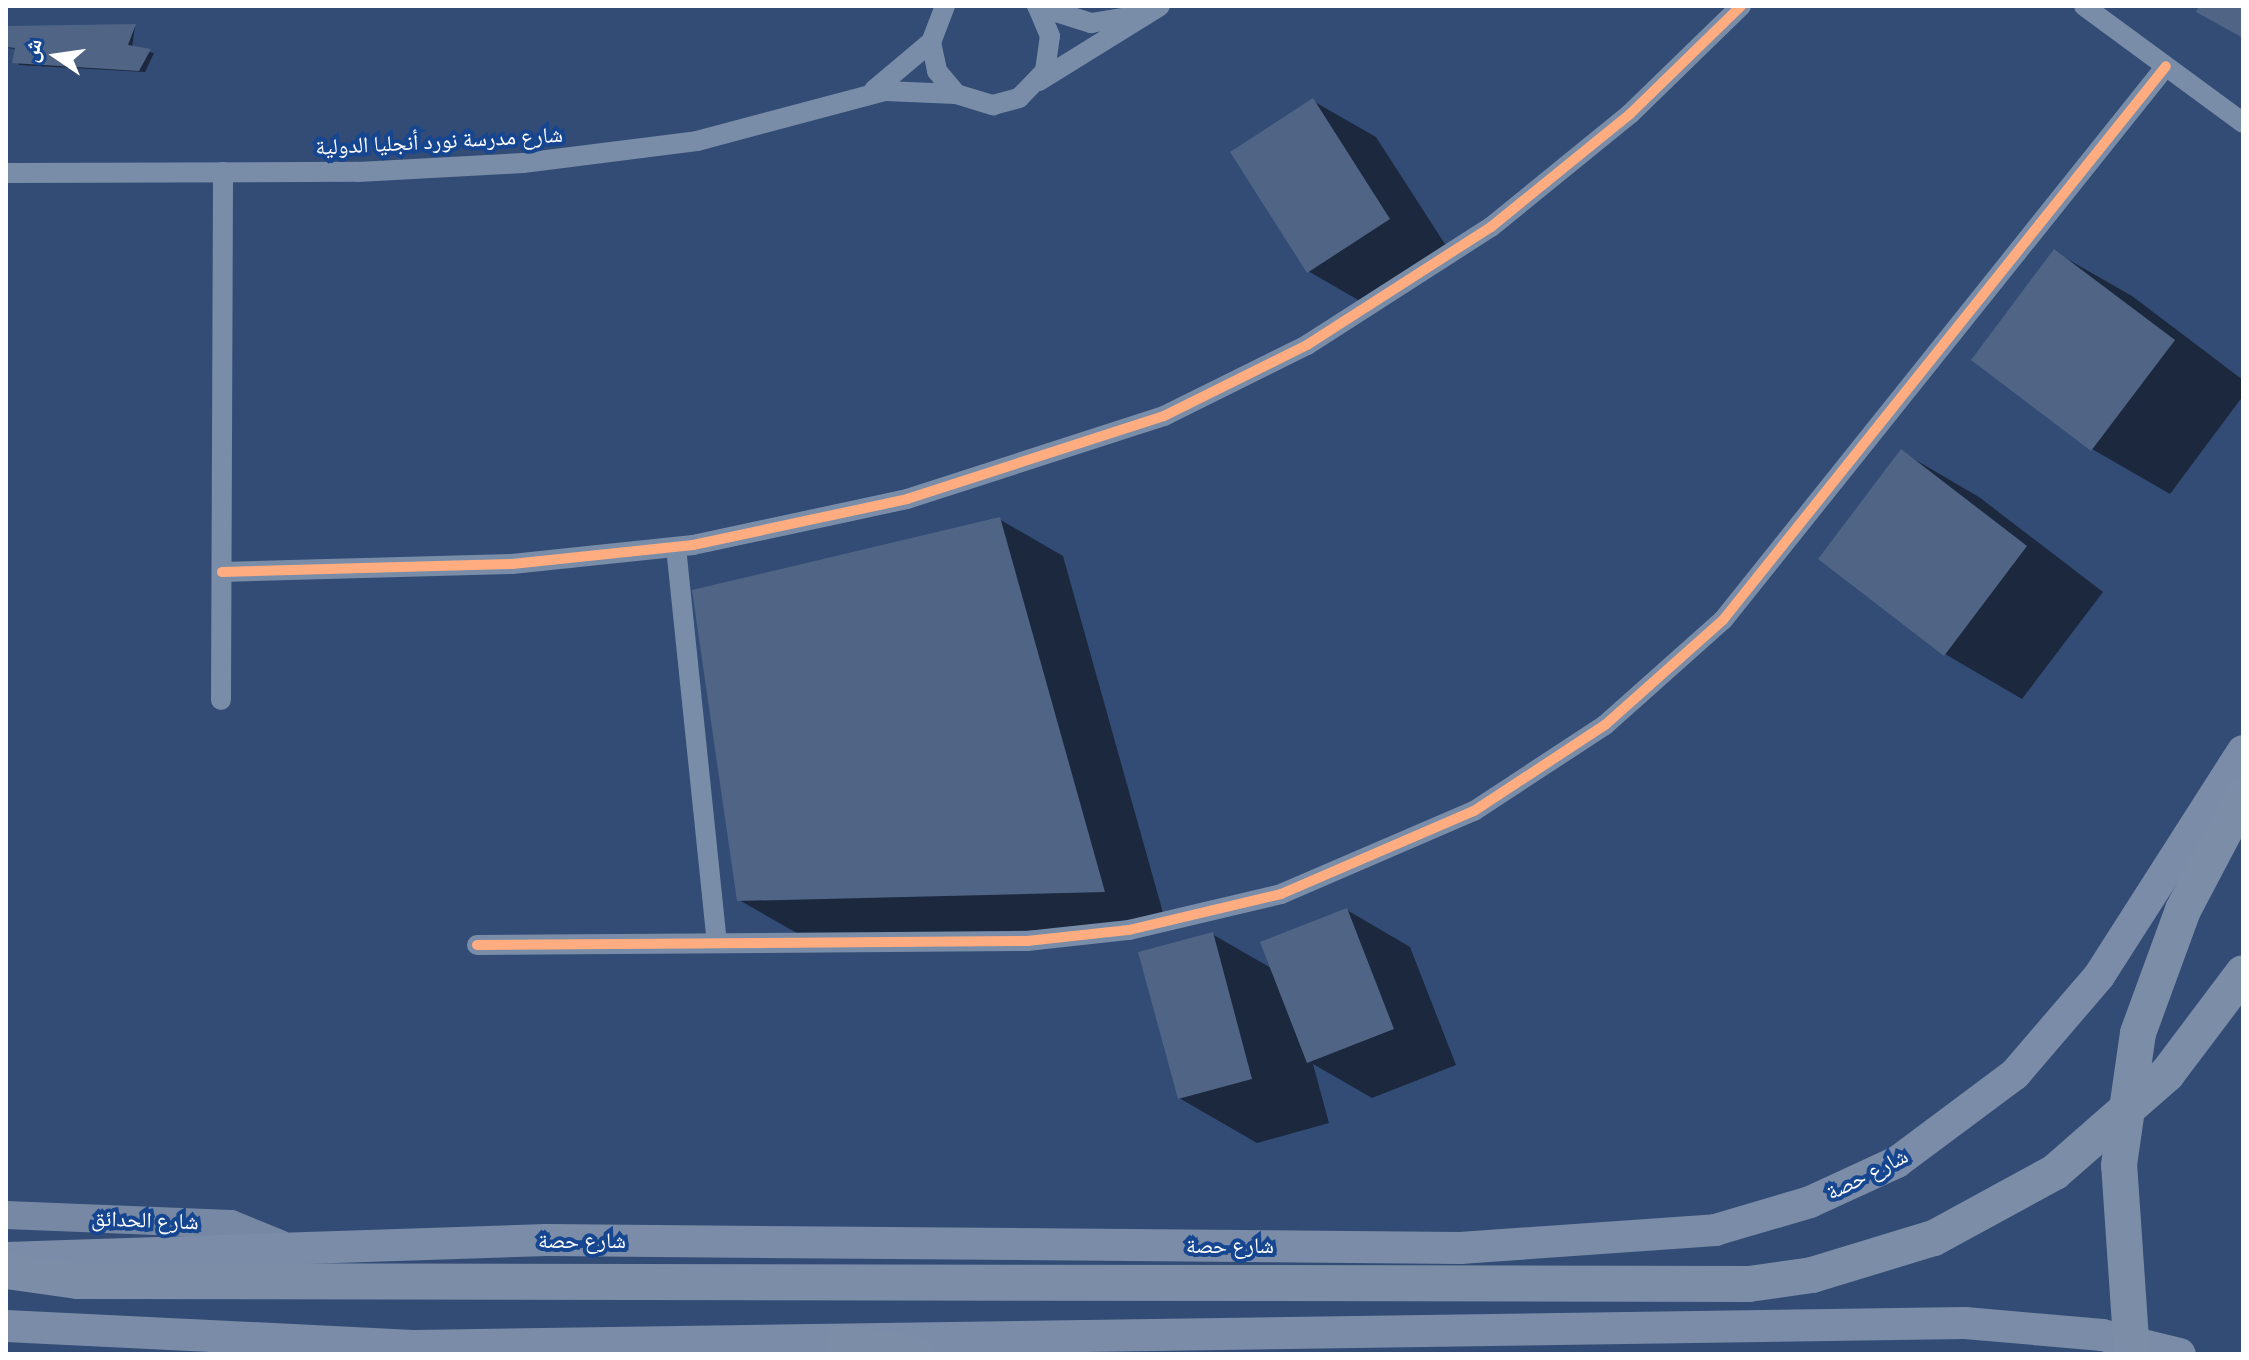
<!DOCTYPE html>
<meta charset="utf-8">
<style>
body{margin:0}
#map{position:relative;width:2249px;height:1360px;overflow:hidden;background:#334c75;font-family:"Fira Sans Condensed","Noto Naskh Arabic",sans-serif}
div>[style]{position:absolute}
.shadow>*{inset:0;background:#0007}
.building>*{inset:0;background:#506485}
.street>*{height:20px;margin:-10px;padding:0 10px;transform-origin:10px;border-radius:10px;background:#7a8da8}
.secondary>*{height:28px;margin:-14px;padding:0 14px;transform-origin:14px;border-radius:14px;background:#7688a4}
.primary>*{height:32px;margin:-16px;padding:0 16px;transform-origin:16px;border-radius:16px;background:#7a8ca7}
.highway>*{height:36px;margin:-18px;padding:0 18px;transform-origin:18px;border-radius:18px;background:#7c8da7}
.cycleway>*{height:10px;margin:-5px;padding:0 5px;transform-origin:5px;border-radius:5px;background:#ffac80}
span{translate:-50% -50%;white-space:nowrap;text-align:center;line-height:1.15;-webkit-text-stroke:8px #174691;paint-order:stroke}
.street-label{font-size:22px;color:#fff}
.frame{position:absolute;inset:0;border:8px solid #fff;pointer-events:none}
.north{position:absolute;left:16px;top:16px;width:80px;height:80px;-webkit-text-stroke:6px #174691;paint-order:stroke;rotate:283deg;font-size:22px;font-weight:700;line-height:32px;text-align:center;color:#fff}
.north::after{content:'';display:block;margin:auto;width:28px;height:36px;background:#fff;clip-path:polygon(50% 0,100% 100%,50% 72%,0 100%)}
</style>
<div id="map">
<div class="shadow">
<div style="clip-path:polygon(6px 28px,135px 26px,132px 48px,154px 53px,145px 72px,19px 65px,17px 49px,6px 48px)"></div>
<div style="clip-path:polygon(1313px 101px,1376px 137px,1452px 255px,1372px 308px,1308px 271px)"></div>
<div style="clip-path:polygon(2055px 252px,2132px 296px,2243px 380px,2243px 396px,2170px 494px,2092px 449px)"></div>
<div style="clip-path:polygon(1902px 452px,1979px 497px,2103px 592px,2022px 699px,1945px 654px)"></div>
<div style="clip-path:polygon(999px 519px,1063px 556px,1167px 927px,802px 936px,739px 900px)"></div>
<div style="clip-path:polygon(1347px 910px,1410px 947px,1456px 1065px,1372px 1098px,1313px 1064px,1329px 1123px,1257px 1143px,1179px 1098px,1212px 934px,1273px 969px)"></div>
</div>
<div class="building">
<div style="clip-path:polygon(2199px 6px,2243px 6px,2243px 38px,2196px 12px)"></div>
<div style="clip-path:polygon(136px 24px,128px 45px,151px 49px,139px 71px,12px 63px,15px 48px,6px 47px,6px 26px)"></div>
<div style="clip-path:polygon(1313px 98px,1390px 219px,1307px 273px,1230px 152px)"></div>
<div style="clip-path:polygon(2054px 249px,2175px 340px,2091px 451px,1971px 360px)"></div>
<div style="clip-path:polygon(1901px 449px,2027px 546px,1944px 656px,1818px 559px)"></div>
<div style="clip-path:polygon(1000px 517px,1105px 892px,737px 901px,692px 590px)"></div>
<div style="clip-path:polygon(1347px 908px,1394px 1029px,1307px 1063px,1260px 942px)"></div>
<div style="clip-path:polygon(1213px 932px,1252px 1079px,1178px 1099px,1138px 952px)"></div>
</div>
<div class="street">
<div style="left:945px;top:6px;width:39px;rotate:111deg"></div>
<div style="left:931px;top:42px;width:30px;rotate:78deg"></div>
<div style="left:937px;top:71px;width:30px;rotate:50deg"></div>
<div style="left:956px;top:94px;width:39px;rotate:17deg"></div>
<div style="left:993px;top:105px;width:27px;rotate:-15deg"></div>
<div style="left:1019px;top:98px;width:37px;rotate:-46deg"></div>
<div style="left:1045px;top:71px;width:35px;rotate:-82deg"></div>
<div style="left:1050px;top:36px;width:33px;rotate:-113deg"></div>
<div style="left:1037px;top:6px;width:57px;rotate:17.5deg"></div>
<div style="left:1091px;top:23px;width:51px;rotate:-9.1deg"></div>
<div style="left:2084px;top:6px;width:197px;rotate:36.3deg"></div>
<div style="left:1039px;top:81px;width:142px;rotate:-31.8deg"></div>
<div style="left:874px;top:90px;width:75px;rotate:-40.1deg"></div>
<div style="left:6px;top:173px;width:352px;rotate:-0.2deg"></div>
<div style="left:358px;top:172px;width:165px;rotate:-3.1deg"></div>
<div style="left:523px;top:163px;width:175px;rotate:-7.2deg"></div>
<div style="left:697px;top:141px;width:195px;rotate:-14.9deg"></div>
<div style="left:885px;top:91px;width:71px;rotate:2.4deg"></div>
<div style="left:676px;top:547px;width:398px;rotate:84.1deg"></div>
<div style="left:222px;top:572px;width:290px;rotate:-1.6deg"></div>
<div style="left:512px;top:564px;width:182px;rotate:-6deg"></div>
<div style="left:693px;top:545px;width:219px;rotate:-12.1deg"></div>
<div style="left:907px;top:499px;width:270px;rotate:-17.9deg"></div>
<div style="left:1164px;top:416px;width:160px;rotate:-26.4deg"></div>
<div style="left:1307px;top:345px;width:219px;rotate:-32.7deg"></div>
<div style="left:1491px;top:227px;width:179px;rotate:-39.1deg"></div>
<div style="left:1630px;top:114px;width:155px;rotate:-44.2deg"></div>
<div style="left:221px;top:700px;width:528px;rotate:-89.78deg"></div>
<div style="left:477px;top:945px;width:550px;rotate:-0.42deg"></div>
<div style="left:1027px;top:941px;width:103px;rotate:-6.2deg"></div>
<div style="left:1129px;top:930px;width:156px;rotate:-13.3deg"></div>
<div style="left:1281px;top:894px;width:210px;rotate:-23.3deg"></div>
<div style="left:1474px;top:811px;width:157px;rotate:-33.3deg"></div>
<div style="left:1605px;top:725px;width:158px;rotate:-41.7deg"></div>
<div style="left:1723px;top:620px;width:709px;rotate:-51.35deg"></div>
</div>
<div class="secondary">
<div style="left:6px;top:1215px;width:225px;rotate:2.3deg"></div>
<div style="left:231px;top:1224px;width:53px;rotate:22.2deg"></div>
</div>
<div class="primary">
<div style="left:6px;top:1258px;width:541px;rotate:-1.91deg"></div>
<div style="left:547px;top:1240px;width:913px;rotate:0.5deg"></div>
<div style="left:1460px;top:1248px;width:256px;rotate:-4deg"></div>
<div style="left:1715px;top:1230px;width:99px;rotate:-16.4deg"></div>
<div style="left:1810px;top:1202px;width:96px;rotate:-24.7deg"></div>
<div style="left:1897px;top:1162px;width:147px;rotate:-36.7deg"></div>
<div style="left:2015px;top:1074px;width:129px;rotate:-49.4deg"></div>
<div style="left:2099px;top:976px;width:267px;rotate:-57.4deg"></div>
<div style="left:6px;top:1326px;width:407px;rotate:2.8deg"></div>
<div style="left:413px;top:1346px;width:1552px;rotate:-0.85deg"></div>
<div style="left:1965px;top:1323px;width:138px;rotate:5deg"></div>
<div style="left:2102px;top:1335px;width:80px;rotate:13.7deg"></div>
</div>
<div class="highway">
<div style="left:6px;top:1271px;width:72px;rotate:8deg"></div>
<div style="left:77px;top:1281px;width:1672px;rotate:0.1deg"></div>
<div style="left:1749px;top:1284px;width:64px;rotate:-8.1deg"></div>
<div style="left:1812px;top:1275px;width:127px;rotate:-16.9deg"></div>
<div style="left:1934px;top:1238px;width:138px;rotate:-28.6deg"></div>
<div style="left:2055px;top:1172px;width:149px;rotate:-41.2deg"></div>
<div style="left:2167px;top:1074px;width:126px;rotate:-53deg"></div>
<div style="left:844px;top:1342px;width:72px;rotate:9.6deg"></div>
<div style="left:2132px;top:1354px;width:189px;rotate:-93.9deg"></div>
<div style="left:2119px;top:1165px;width:133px;rotate:-81.8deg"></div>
<div style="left:2138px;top:1033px;width:131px;rotate:-69.9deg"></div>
<div style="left:2183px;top:910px;width:129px;rotate:-62.2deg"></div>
</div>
<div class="cycleway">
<div style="left:222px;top:572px;width:290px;rotate:-1.6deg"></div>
<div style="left:512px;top:564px;width:182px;rotate:-6deg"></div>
<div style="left:693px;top:545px;width:219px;rotate:-12.1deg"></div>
<div style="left:907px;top:499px;width:270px;rotate:-17.9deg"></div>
<div style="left:1164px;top:416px;width:160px;rotate:-26.4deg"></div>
<div style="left:1307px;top:345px;width:219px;rotate:-32.7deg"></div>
<div style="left:1491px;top:227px;width:179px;rotate:-39.1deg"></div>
<div style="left:1630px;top:114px;width:155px;rotate:-44.2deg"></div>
<div style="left:477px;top:945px;width:550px;rotate:-0.42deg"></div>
<div style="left:1027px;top:941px;width:103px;rotate:-6.2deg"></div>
<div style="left:1129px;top:930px;width:156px;rotate:-13.3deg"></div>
<div style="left:1281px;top:894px;width:210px;rotate:-23.3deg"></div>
<div style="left:1474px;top:811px;width:157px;rotate:-33.3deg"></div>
<div style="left:1605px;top:725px;width:158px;rotate:-41.7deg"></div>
<div style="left:1723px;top:620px;width:709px;rotate:-51.35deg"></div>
</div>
<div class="street-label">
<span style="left:439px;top:141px;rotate:-3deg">شارع مدرسة نورد أنجليا الدولية</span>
<span style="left:1867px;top:1174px;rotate:-27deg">شارع حصة</span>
<span style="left:145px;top:1220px;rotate:2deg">شارع الحدائق</span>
<span style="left:582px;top:1241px">شارع حصة</span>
<span style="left:1230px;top:1246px">شارع حصة</span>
</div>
<div class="frame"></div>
<div class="north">ش</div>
</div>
